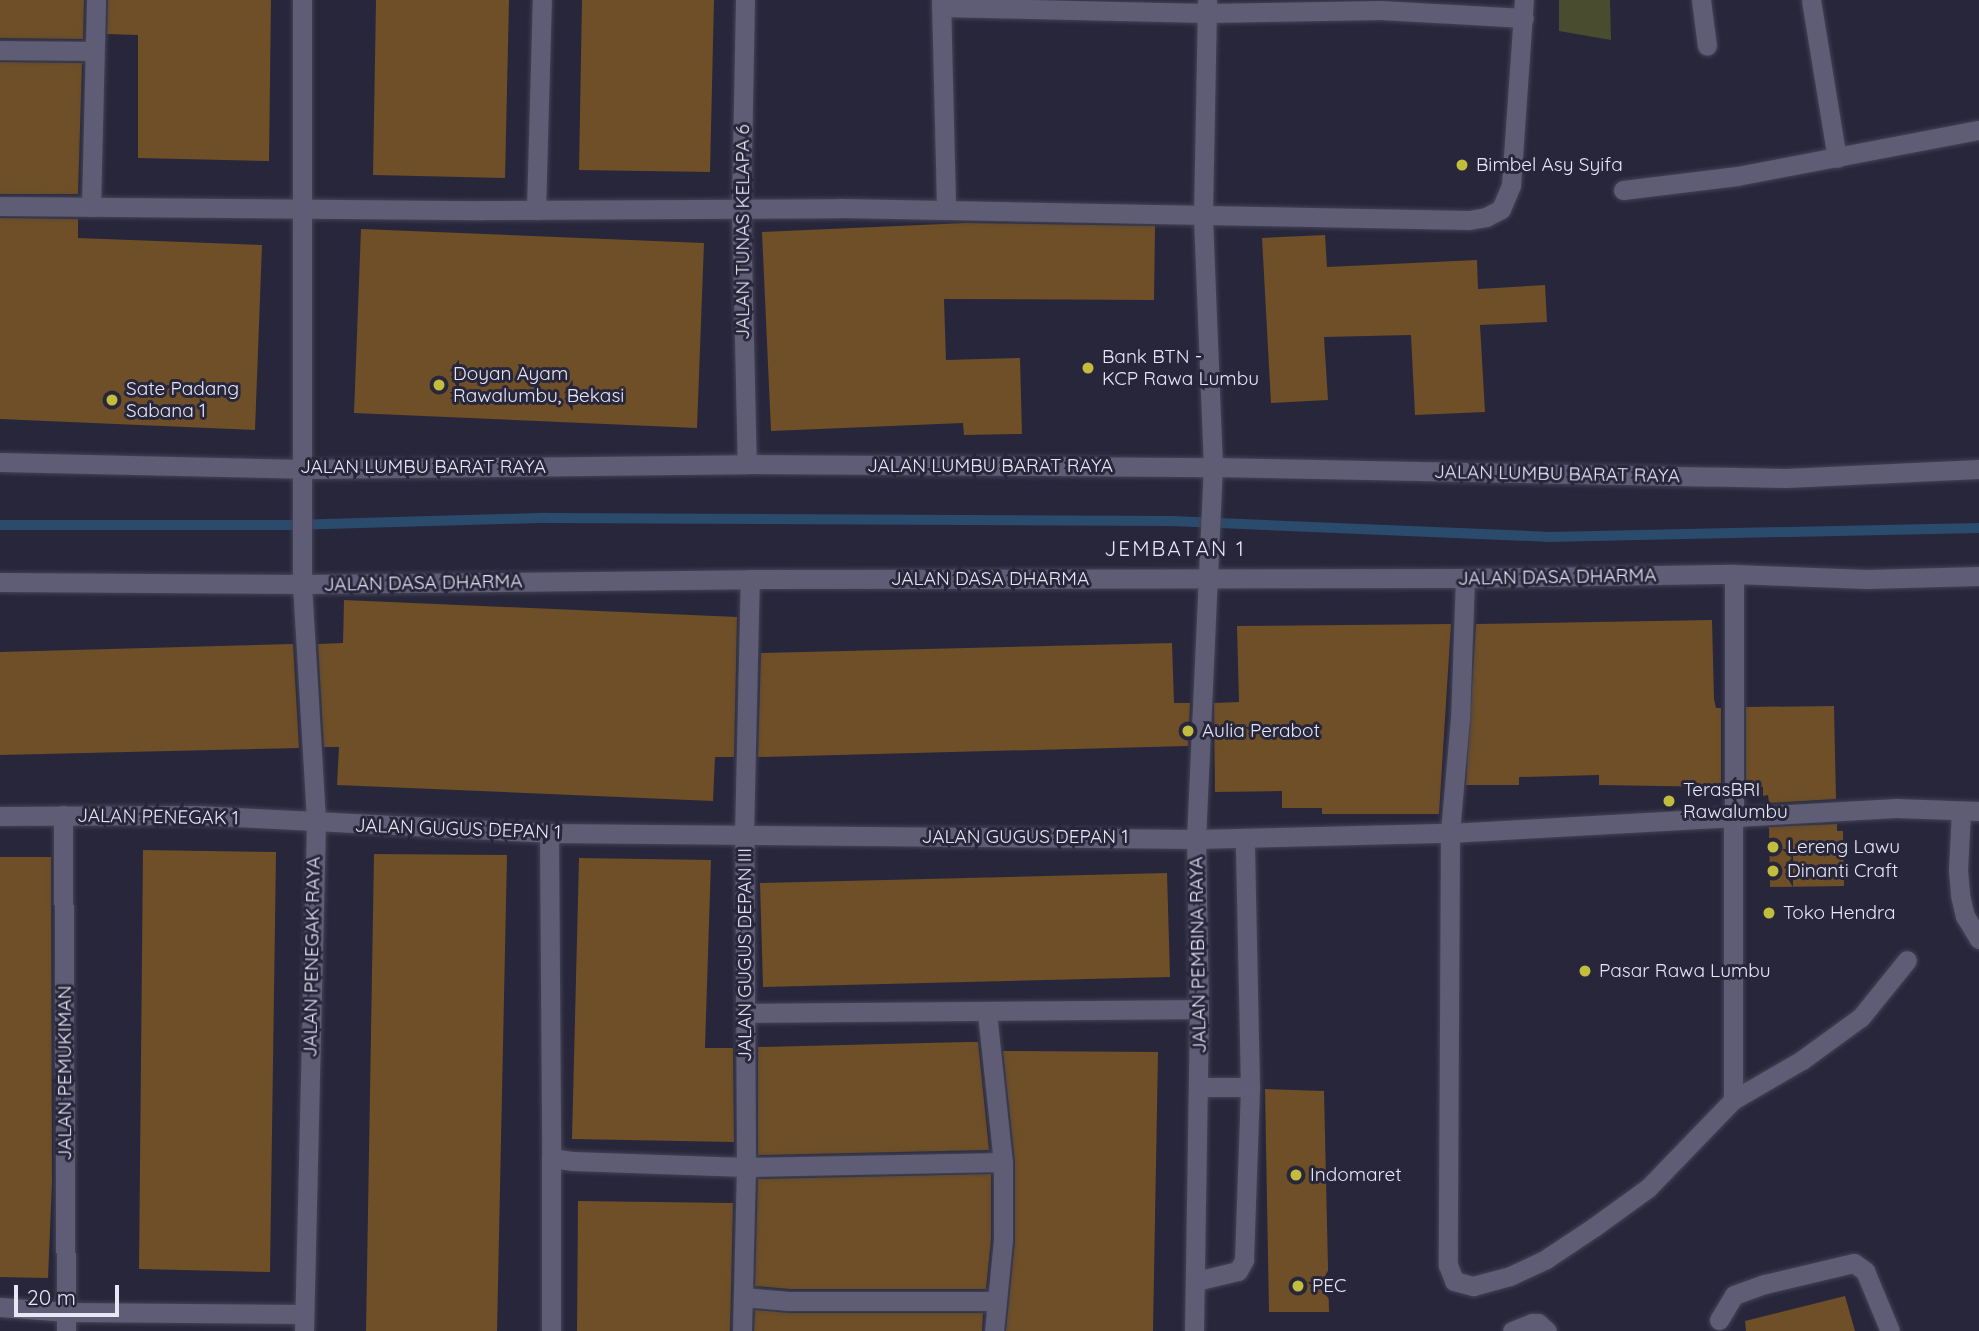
<!DOCTYPE html>
<style>
body{margin:0}
#map{position:relative;width:1979px;height:1331px;overflow:hidden;background:#28263b;font-family:Quicksand,sans-serif}
div>[style]{position:absolute}
.green>*{inset:0;background:#4a4c2f}
.stream>*{height:10px;margin:-5px;padding:0 5px;transform-origin:5px;border-radius:5px;background:#2b4b6d}
.building>*{inset:0;background:#6e4f27}
.roads{filter:drop-shadow(0 0 2px #444354) drop-shadow(0 0 2px #444354)}
.service>*{height:19px;margin:-9.5px;padding:0 9.5px;transform-origin:9.5px;border-radius:9.5px;background:#5e5d75}
.minor>*{height:19px;margin:-9.5px;padding:0 9.5px;transform-origin:9.5px;border-radius:9.5px;background:#5e5d75}
.tertiary>*{height:19px;margin:-9.5px;padding:0 9.5px;transform-origin:9.5px;border-radius:9.5px;background:#5e5d75}
.dots>*{width:19px;height:19px;translate:-50% -50%;box-sizing:border-box;border:4px solid #28263b;border-radius:50%}
span{translate:-50% -50%;white-space:nowrap;text-align:center;line-height:1.15;-webkit-text-stroke:6px #28263b;paint-order:stroke}
.poi-label{font-size:19px;color:#e6e6f4}
.left{translate:0 -50%;text-align:left}
.street-label{font-size:19px;color:#e6e6f4}
.neighbourhood-label{font-size:21px;color:#e6e6f4;letter-spacing:2px}
.scale{position:absolute;left:14px;top:1285px;width:105px;height:32px;box-sizing:border-box;border:4px solid #e6e6f4;border-top:0;padding-left:9px;font-size:21px;line-height:24px;white-space:nowrap;color:#e6e6f4;-webkit-text-stroke:5px #28263b;paint-order:stroke}
</style>
<div id="map">
<div class="green">
<div style="clip-path:polygon(1559px 0,1610px 0,1611px 40px,1559px 31px)"></div>
</div>
<div class="stream">
<div style="left:0;top:525px;width:290px"></div>
<div style="left:290px;top:525px;width:256px;rotate:-1.6deg"></div>
<div style="left:546px;top:518px;width:625px;rotate:0.28deg"></div>
<div style="left:1171px;top:521px;width:375px;rotate:2.4deg"></div>
<div style="left:1546px;top:537px;width:433px;rotate:-1.2deg"></div>
</div>
<div class="building">
<div style="clip-path:polygon(0 0,84px 0,83px 39px,0 38px)"></div>
<div style="clip-path:polygon(108px 0,271px 0,269px 161px,138px 158px,138px 35px,107px 34px)"></div>
<div style="clip-path:polygon(376px 0,509px 0,505px 178px,373px 175px)"></div>
<div style="clip-path:polygon(582px 0,714px 0,710px 172px,579px 170px)"></div>
<div style="clip-path:polygon(0 62px,82px 63px,78px 194px,0 194px)"></div>
<div style="clip-path:polygon(0 218px,78px 219px,78px 238px,262px 245px,255px 430px,0 419px)"></div>
<div style="clip-path:polygon(965px 223px,1155px 226px,1154px 300px,944px 299px,946px 360px,1020px 358px,1022px 434px,964px 435px,963px 423px,771px 431px,762px 232px)"></div>
<div style="clip-path:polygon(361px 229px,704px 243px,697px 428px,354px 413px)"></div>
<div style="clip-path:polygon(1325px 235px,1327px 267px,1477px 260px,1478px 289px,1545px 285px,1547px 322px,1480px 325px,1485px 412px,1415px 415px,1411px 335px,1324px 337px,1328px 400px,1271px 403px,1262px 238px)"></div>
<div style="clip-path:polygon(344px 600px,737px 617px,734px 757px,715px 757px,713px 801px,337px 785px,339px 747px,324px 747px,318px 644px,343px 643px)"></div>
<div style="clip-path:polygon(1712px 620px,1714px 699px,1716px 708px,1721px 708px,1721px 787px,1599px 785px,1599px 775px,1519px 777px,1519px 785px,1466px 785px,1476px 624px)"></div>
<div style="clip-path:polygon(1451px 624px,1439px 814px,1322px 814px,1322px 808px,1282px 808px,1282px 791px,1215px 792px,1214px 703px,1239px 702px,1237px 626px)"></div>
<div style="clip-path:polygon(1172px 643px,1174px 703px,1190px 703px,1188px 746px,758px 757px,761px 653px)"></div>
<div style="clip-path:polygon(293px 644px,299px 748px,0 755px,0 652px)"></div>
<div style="clip-path:polygon(1834px 706px,1836px 799px,1769px 803px,1768px 795px,1763px 796px,1763px 787px,1746px 787px,1746px 707px)"></div>
<div style="clip-path:polygon(1837px 824px,1837px 831px,1843px 831px,1844px 886px,1770px 887px,1769px 827px)"></div>
<div style="clip-path:polygon(143px 850px,276px 852px,270px 1272px,139px 1269px)"></div>
<div style="clip-path:polygon(374px 854px,507px 855px,497px 1331px,366px 1331px)"></div>
<div style="clip-path:polygon(0 857px,51px 857px,52px 1182px,48px 1278px,0 1277px)"></div>
<div style="clip-path:polygon(579px 858px,711px 860px,705px 1048px,733px 1048px,734px 1142px,572px 1139px)"></div>
<div style="clip-path:polygon(1167px 873px,1170px 977px,763px 987px,760px 883px)"></div>
<div style="clip-path:polygon(967px 1042px,978px 1042px,989px 1150px,758px 1155px,758px 1047px)"></div>
<div style="clip-path:polygon(1003px 1051px,1158px 1052px,1153px 1331px,1006px 1331px,1015px 1241px,1015px 1162px)"></div>
<div style="clip-path:polygon(1265px 1089px,1324px 1091px,1329px 1312px,1269px 1312px)"></div>
<div style="clip-path:polygon(991px 1174px,991px 1239px,986px 1289px,790px 1289px,755px 1286px,758px 1179px)"></div>
<div style="clip-path:polygon(578px 1201px,733px 1203px,730px 1331px,577px 1331px)"></div>
<div style="clip-path:polygon(1845px 1296px,1855px 1331px,1746px 1331px,1745px 1321px)"></div>
<div style="clip-path:polygon(755px 1310px,789px 1313px,983px 1313px,982px 1331px,754px 1331px)"></div>
</div>
<div class="roads">
<div class="service">
<div style="left:1199px;top:1087px;width:51px"></div>
<div style="left:1196px;top:1281px;width:43px;rotate:-13.4deg"></div>
<div style="left:1238px;top:1271px;width:13px;rotate:-61deg"></div>
<div style="left:1244px;top:1260px;width:173px;rotate:-88deg"></div>
<div style="left:1250px;top:1087px;width:249px;rotate:-91.2deg"></div>
</div>
<div class="minor">
<div style="left:745px;top:0;width:208px;rotate:91.1deg"></div>
<div style="left:741px;top:208px;width:256px;rotate:88.7deg"></div>
<div style="left:941px;top:0;width:210px;rotate:88.6deg"></div>
<div style="left:1701px;top:0;width:46px;rotate:82.6deg"></div>
<div style="left:1811px;top:0;width:160px;rotate:80.7deg"></div>
<div style="left:941px;top:7px;width:266px;rotate:1.3deg"></div>
<div style="left:1207px;top:13px;width:174px;rotate:-1deg"></div>
<div style="left:1381px;top:10px;width:143px;rotate:3.2deg"></div>
<div style="left:0;top:50px;width:94px;rotate:0.6deg"></div>
<div style="left:1623px;top:190px;width:115px;rotate:-7deg"></div>
<div style="left:1737px;top:176px;width:246px;rotate:-10.8deg"></div>
<div style="left:0;top:206px;width:482px;rotate:0.5deg"></div>
<div style="left:482px;top:210px;width:358px;rotate:-0.3deg"></div>
<div style="left:840px;top:208px;width:629px;rotate:1.09deg"></div>
<div style="left:1469px;top:220px;width:17px;rotate:-10deg"></div>
<div style="left:1486px;top:217px;width:17px;rotate:-28deg"></div>
<div style="left:1501px;top:209px;width:26px;rotate:-67deg"></div>
<div style="left:1511px;top:185px;width:185px;rotate:-86deg"></div>
<div style="left:91px;top:207px;width:207px;rotate:-88.6deg"></div>
<div style="left:536px;top:210px;width:210px;rotate:-88.4deg"></div>
<div style="left:1465px;top:578px;width:140px;rotate:92deg"></div>
<div style="left:1460px;top:718px;width:115px;rotate:95deg"></div>
<div style="left:1450px;top:833px;width:432px;rotate:90.3deg"></div>
<div style="left:1448px;top:1265px;width:17px;rotate:69deg"></div>
<div style="left:1454px;top:1281px;width:20px;rotate:15deg"></div>
<div style="left:1473px;top:1286px;width:38px;rotate:-15deg"></div>
<div style="left:1510px;top:1276px;width:40px;rotate:-25deg"></div>
<div style="left:1546px;top:1259px;width:58px;rotate:-33.7deg"></div>
<div style="left:1594px;top:1227px;width:67px;rotate:-35.8deg"></div>
<div style="left:1648px;top:1188px;width:122px;rotate:-46deg"></div>
<div style="left:1733px;top:1100px;width:80px;rotate:-30.1deg"></div>
<div style="left:1802px;top:1060px;width:73px;rotate:-36.1deg"></div>
<div style="left:1861px;top:1017px;width:73px;rotate:-51.1deg"></div>
<div style="left:302px;top:584px;width:584px;rotate:-90deg"></div>
<div style="left:1961px;top:811px;width:59px;rotate:92.9deg"></div>
<div style="left:1958px;top:870px;width:25px;rotate:85deg"></div>
<div style="left:1960px;top:895px;width:22px;rotate:77deg"></div>
<div style="left:1965px;top:916px;width:27px;rotate:59deg"></div>
<div style="left:63px;top:815px;width:516px;rotate:89.67deg"></div>
<div style="left:0;top:816px;width:196px;rotate:-0.3deg"></div>
<div style="left:196px;top:815px;width:353px;rotate:2.9deg"></div>
<div style="left:549px;top:833px;width:647px;rotate:0.53deg"></div>
<div style="left:1196px;top:839px;width:254px;rotate:-1.4deg"></div>
<div style="left:1450px;top:833px;width:447px;rotate:-3.2deg"></div>
<div style="left:1896px;top:808px;width:83px;rotate:2.1deg"></div>
<div style="left:549px;top:833px;width:325px;rotate:89.6deg"></div>
<div style="left:745px;top:1013px;width:454px;rotate:-0.5deg"></div>
<div style="left:987px;top:1013px;width:150px;rotate:83.9deg"></div>
<div style="left:1003px;top:1162px;width:78px;rotate:90deg"></div>
<div style="left:1003px;top:1240px;width:91px;rotate:95.6deg"></div>
<div style="left:1733px;top:1100px;width:526px;rotate:-89.89deg"></div>
<div style="left:743px;top:1297px;width:46px;rotate:5deg"></div>
<div style="left:789px;top:1301px;width:206px"></div>
<div style="left:0;top:1307px;width:67px;rotate:4.3deg"></div>
<div style="left:67px;top:1312px;width:236px;rotate:0.5deg"></div>
<div style="left:1719px;top:1320px;width:29px;rotate:-59deg"></div>
<div style="left:1734px;top:1295px;width:33px;rotate:-20deg"></div>
<div style="left:1765px;top:1284px;width:91px;rotate:-13.3deg"></div>
<div style="left:1854px;top:1263px;width:14px;rotate:36deg"></div>
<div style="left:1865px;top:1271px;width:65px;rotate:67.4deg"></div>
<div style="left:551px;top:1331px;width:173px;rotate:-90deg"></div>
<div style="left:551px;top:1158px;width:21px;rotate:8deg"></div>
<div style="left:572px;top:1161px;width:174px;rotate:2deg"></div>
<div style="left:746px;top:1167px;width:257px;rotate:-1.1deg"></div>
<div style="left:742px;top:1331px;width:164px;rotate:-88.6deg"></div>
<div style="left:746px;top:1167px;width:332px;rotate:-90.3deg"></div>
<div style="left:744px;top:835px;width:256px;rotate:-88.7deg"></div>
<div style="left:1194px;top:1331px;width:322px;rotate:-89.1deg"></div>
<div style="left:1199px;top:1009px;width:170px;rotate:-91deg"></div>
<div style="left:1196px;top:839px;width:372px;rotate:-87.4deg"></div>
<div style="left:1213px;top:467px;width:252px;rotate:-92.3deg"></div>
<div style="left:1203px;top:215px;width:215px;rotate:-88.9deg"></div>
<div style="left:1512px;top:1331px;width:22px;rotate:-22deg"></div>
<div style="left:1532px;top:1323px;width:6px"></div>
<div style="left:1538px;top:1323px;width:12px;rotate:42deg"></div>
</div>
<div class="tertiary">
<div style="left:0;top:462px;width:303px;rotate:1.3deg"></div>
<div style="left:303px;top:469px;width:444px;rotate:-0.6deg"></div>
<div style="left:747px;top:464px;width:466px;rotate:0.4deg"></div>
<div style="left:1213px;top:467px;width:573px;rotate:1.1deg"></div>
<div style="left:1786px;top:478px;width:193px;rotate:-2.7deg"></div>
<div style="left:0;top:582px;width:302px;rotate:0.4deg"></div>
<div style="left:302px;top:584px;width:448px;rotate:-0.6deg"></div>
<div style="left:750px;top:579px;width:715px;rotate:-0.08deg"></div>
<div style="left:1465px;top:578px;width:269px;rotate:-0.9deg"></div>
<div style="left:1734px;top:574px;width:133px;rotate:2.2deg"></div>
<div style="left:1867px;top:579px;width:112px;rotate:-1.5deg"></div>
<div style="left:302px;top:584px;width:239px;rotate:86.6deg"></div>
<div style="left:316px;top:823px;width:508px;rotate:91.35deg"></div>
</div>
</div>
<div class="dots">
<div style="left:1462px;top:165px;background:#c3bd3e"></div>
<div style="left:1088px;top:368px;background:#c3bd3e"></div>
<div style="left:439px;top:385px;background:#c3bd3e"></div>
<div style="left:112px;top:400px;background:#c3bd3e"></div>
<div style="left:1188px;top:731px;background:#c3bd3e"></div>
<div style="left:1669px;top:801px;background:#c3bd3e"></div>
<div style="left:1773px;top:847px;background:#c3bd3e"></div>
<div style="left:1773px;top:871px;background:#c3bd3e"></div>
<div style="left:1769px;top:913px;background:#c3bd3e"></div>
<div style="left:1585px;top:971px;background:#c3bd3e"></div>
<div style="left:1296px;top:1175px;background:#c3bd3e"></div>
<div style="left:1298px;top:1286px;background:#c3bd3e"></div>
</div>
<div class="poi-label">
<span class="left" style="left:1476px;top:165px">Bimbel Asy Syifa</span>
<span class="left" style="left:1102px;top:368px">Bank BTN -<br>KCP Rawa Lumbu</span>
<span class="left" style="left:453px;top:385px">Doyan Ayam<br>Rawalumbu, Bekasi</span>
<span class="left" style="left:126px;top:400px">Sate Padang<br>Sabana 1</span>
<span class="left" style="left:1202px;top:731px">Aulia Perabot</span>
<span class="left" style="left:1683px;top:801px">TerasBRI<br>Rawalumbu</span>
<span class="left" style="left:1787px;top:847px">Lereng Lawu</span>
<span class="left" style="left:1787px;top:871px">Dinanti Craft</span>
<span class="left" style="left:1783px;top:913px">Toko Hendra</span>
<span class="left" style="left:1599px;top:971px">Pasar Rawa Lumbu</span>
<span class="left" style="left:1310px;top:1175px">Indomaret</span>
<span class="left" style="left:1312px;top:1286px">PEC</span>
</div>
<div class="street-label">
<span style="left:743px;top:232px;rotate:-90deg">JALAN TUNAS KELAPA 6</span>
<span style="left:990px;top:466px">JALAN LUMBU BARAT RAYA</span>
<span style="left:423px;top:467px">JALAN LUMBU BARAT RAYA</span>
<span style="left:1557px;top:474px;rotate:1deg">JALAN LUMBU BARAT RAYA</span>
<span style="left:1557px;top:577px;rotate:-1deg">JALAN DASA DHARMA</span>
<span style="left:990px;top:579px">JALAN DASA DHARMA</span>
<span style="left:423px;top:583px;rotate:-1deg">JALAN DASA DHARMA</span>
<span style="left:158px;top:817px;rotate:1deg">JALAN PENEGAK 1</span>
<span style="left:458px;top:829px;rotate:2deg">JALAN GUGUS DEPAN 1</span>
<span style="left:1025px;top:837px">JALAN GUGUS DEPAN 1</span>
<span style="left:745px;top:955px;rotate:-90deg">JALAN GUGUS DEPAN III</span>
<span style="left:1198px;top:955px;rotate:-91deg">JALAN PEMBINA RAYA</span>
<span style="left:312px;top:957px;rotate:-89deg">JALAN PENEGAK RAYA</span>
<span style="left:65px;top:1073px;rotate:-90deg">JALAN PEMUKIMAN</span>
</div>
<div class="neighbourhood-label">
<span style="left:1175px;top:548px">JEMBATAN 1</span>
</div>
<div class="scale">20 m</div>
</div>
